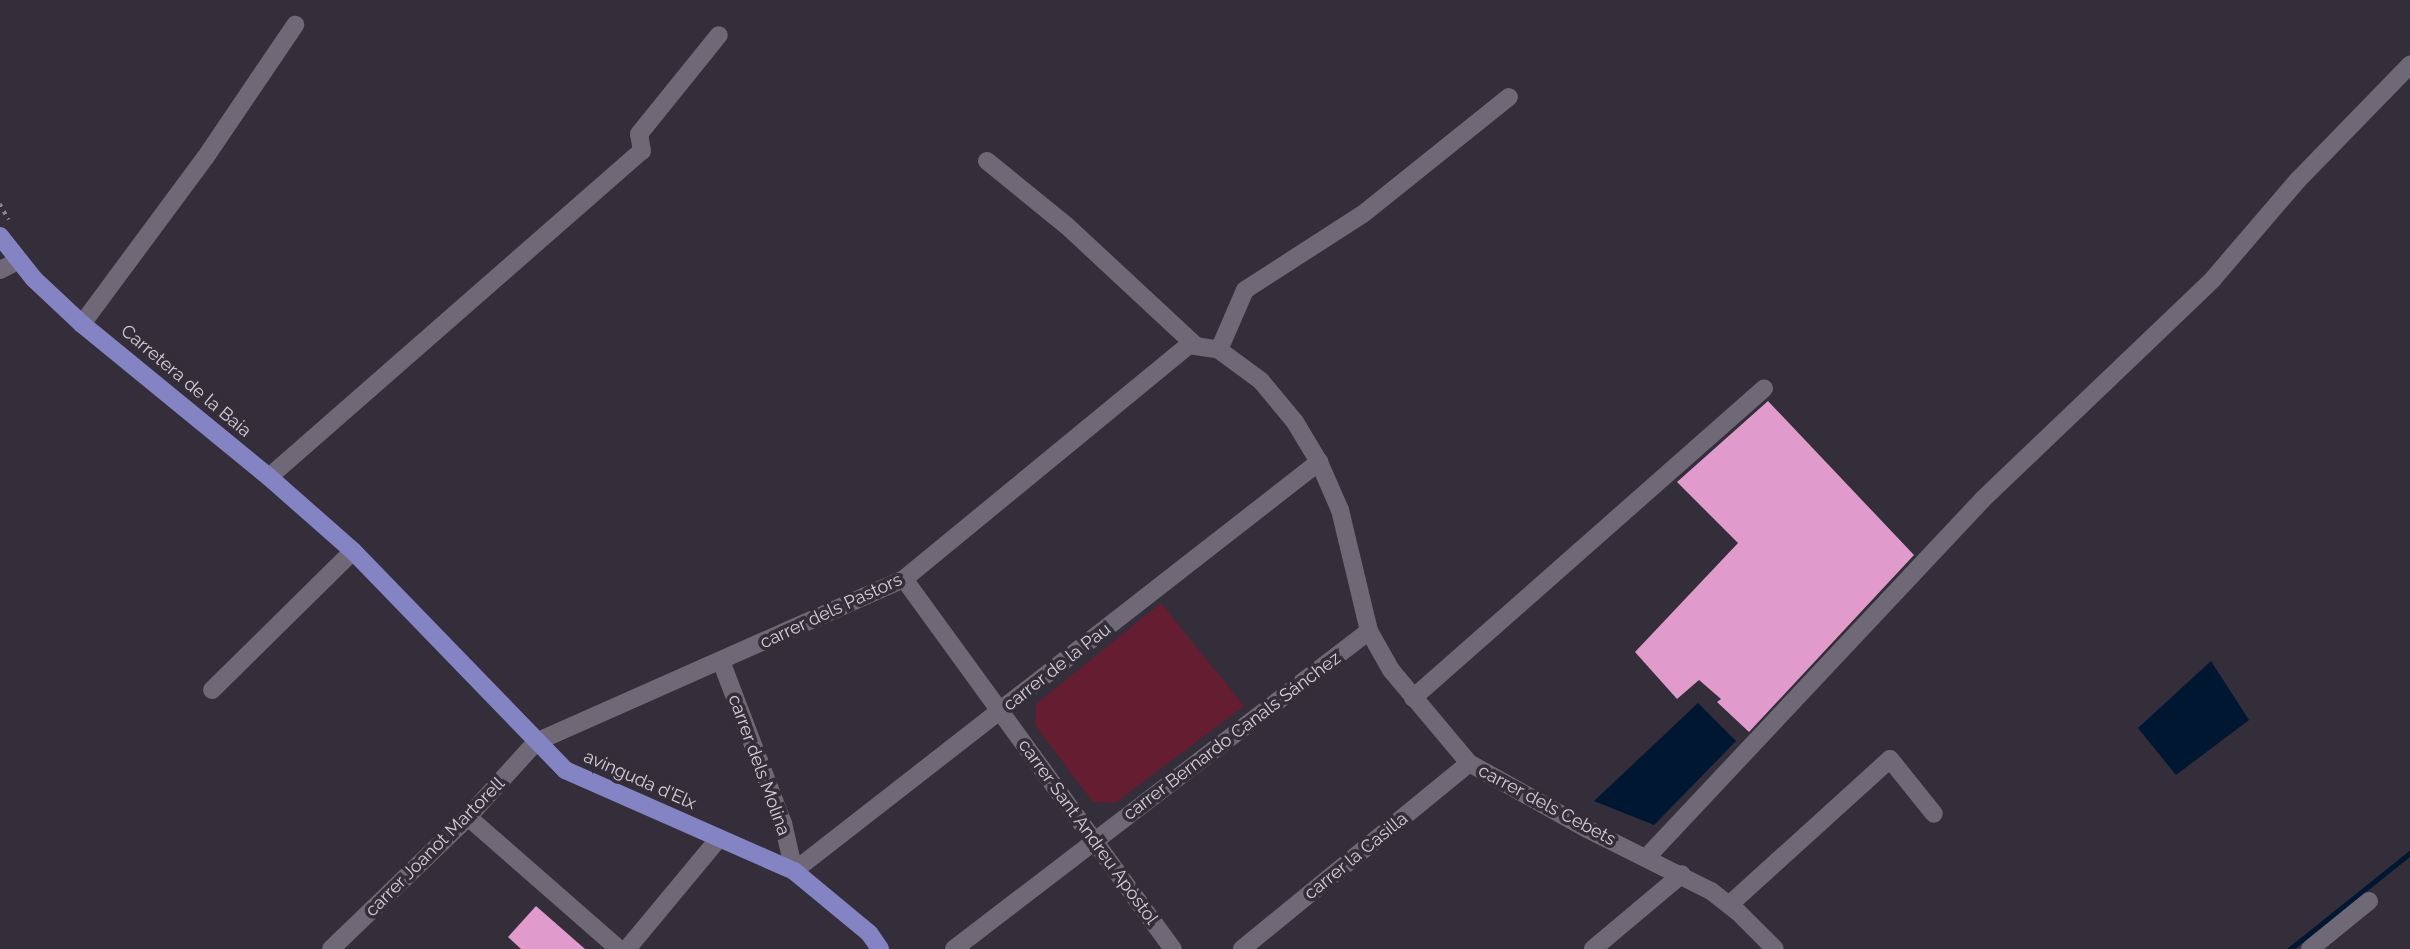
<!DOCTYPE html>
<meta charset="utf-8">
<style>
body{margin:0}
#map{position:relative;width:2410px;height:949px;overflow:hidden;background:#342d3a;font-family:Raleway,sans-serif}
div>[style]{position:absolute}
.green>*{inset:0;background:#651d32}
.water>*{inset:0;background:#001732}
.stream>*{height:5px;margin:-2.5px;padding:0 2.5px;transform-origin:2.5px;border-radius:2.5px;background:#001732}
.building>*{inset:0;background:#e09acc}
.path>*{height:3.5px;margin-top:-1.75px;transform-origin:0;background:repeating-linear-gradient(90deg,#89848e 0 3.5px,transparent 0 8.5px)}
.minor>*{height:18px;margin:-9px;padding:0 9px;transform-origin:9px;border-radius:9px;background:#6f6876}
.major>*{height:18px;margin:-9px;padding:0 9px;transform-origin:9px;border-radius:9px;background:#8484c4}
span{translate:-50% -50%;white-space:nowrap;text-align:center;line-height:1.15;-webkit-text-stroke:7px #342d3a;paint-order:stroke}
.street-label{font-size:18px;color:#d4cfd8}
</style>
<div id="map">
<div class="green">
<div style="clip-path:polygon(1161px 603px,1244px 706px,1115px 803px,1093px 802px,1035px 725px,1036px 704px)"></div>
</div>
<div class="water">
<div style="clip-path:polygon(2211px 661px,2249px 720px,2176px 775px,2138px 728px)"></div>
<div style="clip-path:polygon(1698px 703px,1736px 741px,1654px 825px,1594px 801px)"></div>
</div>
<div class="stream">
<div style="left:2290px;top:949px;width:154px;rotate:-38.7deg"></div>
</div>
<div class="building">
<div style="clip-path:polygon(1768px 401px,1914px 555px,1749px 732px,1717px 702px,1721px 699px,1699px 680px,1677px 699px,1635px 652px,1738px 543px,1677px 482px)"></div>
<div style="clip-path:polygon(536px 906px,585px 949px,521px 949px,508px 937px)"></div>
</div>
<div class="path">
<div style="left:0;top:204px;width:18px;rotate:61deg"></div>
</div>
<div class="minor">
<div style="left:987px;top:161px;width:103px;rotate:39.1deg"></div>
<div style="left:1067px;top:226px;width:176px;rotate:42.9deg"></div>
<div style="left:0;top:270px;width:20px;rotate:-27deg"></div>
<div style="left:82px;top:324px;width:207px;rotate:-53.5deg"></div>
<div style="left:205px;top:158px;width:161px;rotate:-55.9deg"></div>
<div style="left:1219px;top:350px;width:65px;rotate:-66.6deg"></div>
<div style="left:1245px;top:290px;width:140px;rotate:-32.8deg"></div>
<div style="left:1363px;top:214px;width:187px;rotate:-38.7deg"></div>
<div style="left:269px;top:477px;width:495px;rotate:-41.2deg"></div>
<div style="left:642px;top:151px;width:17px;rotate:-100deg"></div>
<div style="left:639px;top:134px;width:127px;rotate:-51.1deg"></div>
<div style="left:904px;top:579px;width:457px;rotate:54deg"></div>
<div style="left:721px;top:661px;width:173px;rotate:69.1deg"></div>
<div style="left:783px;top:823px;width:49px;rotate:77.1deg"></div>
<div style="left:794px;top:871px;width:666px;rotate:-37.92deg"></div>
<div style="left:212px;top:690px;width:198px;rotate:-44.6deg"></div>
<div style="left:1413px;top:698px;width:468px;rotate:-41.4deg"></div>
<div style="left:468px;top:817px;width:201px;rotate:41.2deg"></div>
<div style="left:1646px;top:858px;width:491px;rotate:-46.8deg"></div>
<div style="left:1982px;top:500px;width:320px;rotate:-43.7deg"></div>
<div style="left:2213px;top:279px;width:130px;rotate:-49.4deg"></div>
<div style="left:2298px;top:180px;width:161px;rotate:-45.8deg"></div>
<div style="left:1729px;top:905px;width:217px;rotate:-42.2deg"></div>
<div style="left:1890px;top:759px;width:70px;rotate:51.3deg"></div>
<div style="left:331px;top:949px;width:190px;rotate:-43.9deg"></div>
<div style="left:468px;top:817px;width:101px;rotate:-47.8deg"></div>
<div style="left:536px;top:742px;width:402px;rotate:-23.9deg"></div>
<div style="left:904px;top:579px;width:369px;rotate:-39.4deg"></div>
<div style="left:1189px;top:345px;width:30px;rotate:9deg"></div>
<div style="left:1219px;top:350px;width:52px;rotate:36.4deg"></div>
<div style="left:1261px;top:381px;width:53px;rotate:50.3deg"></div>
<div style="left:1295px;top:422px;width:47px;rotate:59deg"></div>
<div style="left:1319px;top:462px;width:52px;rotate:66.4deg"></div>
<div style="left:1340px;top:510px;width:124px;rotate:76.5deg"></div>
<div style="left:1369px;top:631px;width:45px;rotate:60.6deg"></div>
<div style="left:1391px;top:670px;width:121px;rotate:50deg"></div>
<div style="left:1469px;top:763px;width:135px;rotate:29.2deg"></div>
<div style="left:1587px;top:829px;width:139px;rotate:26.6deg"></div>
<div style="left:1711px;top:891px;width:34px;rotate:38deg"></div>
<div style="left:1738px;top:912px;width:52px;rotate:45deg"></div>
<div style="left:627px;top:949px;width:144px;rotate:-50.3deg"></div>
<div style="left:954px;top:949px;width:523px;rotate:-37.46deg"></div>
<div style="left:1242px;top:949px;width:293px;rotate:-39.3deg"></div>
<div style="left:1593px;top:949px;width:116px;rotate:-40.1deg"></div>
<div style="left:2310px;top:949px;width:76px;rotate:-39.1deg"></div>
</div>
<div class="major">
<div style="left:0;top:236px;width:55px;rotate:51.7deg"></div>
<div style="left:34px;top:279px;width:66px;rotate:43.2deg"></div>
<div style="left:82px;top:324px;width:242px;rotate:39.3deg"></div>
<div style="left:269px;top:477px;width:112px;rotate:41.4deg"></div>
<div style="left:353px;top:551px;width:305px;rotate:45.9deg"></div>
<div style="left:565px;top:770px;width:250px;rotate:23.8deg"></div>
<div style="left:794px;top:871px;width:97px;rotate:39.6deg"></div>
<div style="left:869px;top:933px;width:19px;rotate:55deg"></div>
</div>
<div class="street-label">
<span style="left:186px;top:381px;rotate:40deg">Carretera de la Baia</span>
<span style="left:831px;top:611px;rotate:-25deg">carrer dels Pastors</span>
<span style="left:1057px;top:667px;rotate:-38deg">carrer de la Pau</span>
<span style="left:1232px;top:736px;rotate:-37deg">carrer Bernardo Canals Sánchez</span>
<span style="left:759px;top:765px;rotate:70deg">carrer dels Molina</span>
<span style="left:640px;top:780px;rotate:24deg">avinguda d'Elx</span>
<span style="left:1547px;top:805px;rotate:28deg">carrer dels Cebets</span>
<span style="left:1088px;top:832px;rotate:54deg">carrer Sant Andreu Apòstol</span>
<span style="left:435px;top:847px;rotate:-45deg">carrer Joanot Martorell</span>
<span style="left:1356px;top:856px;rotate:-39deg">carrer la Casilla</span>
</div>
</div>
